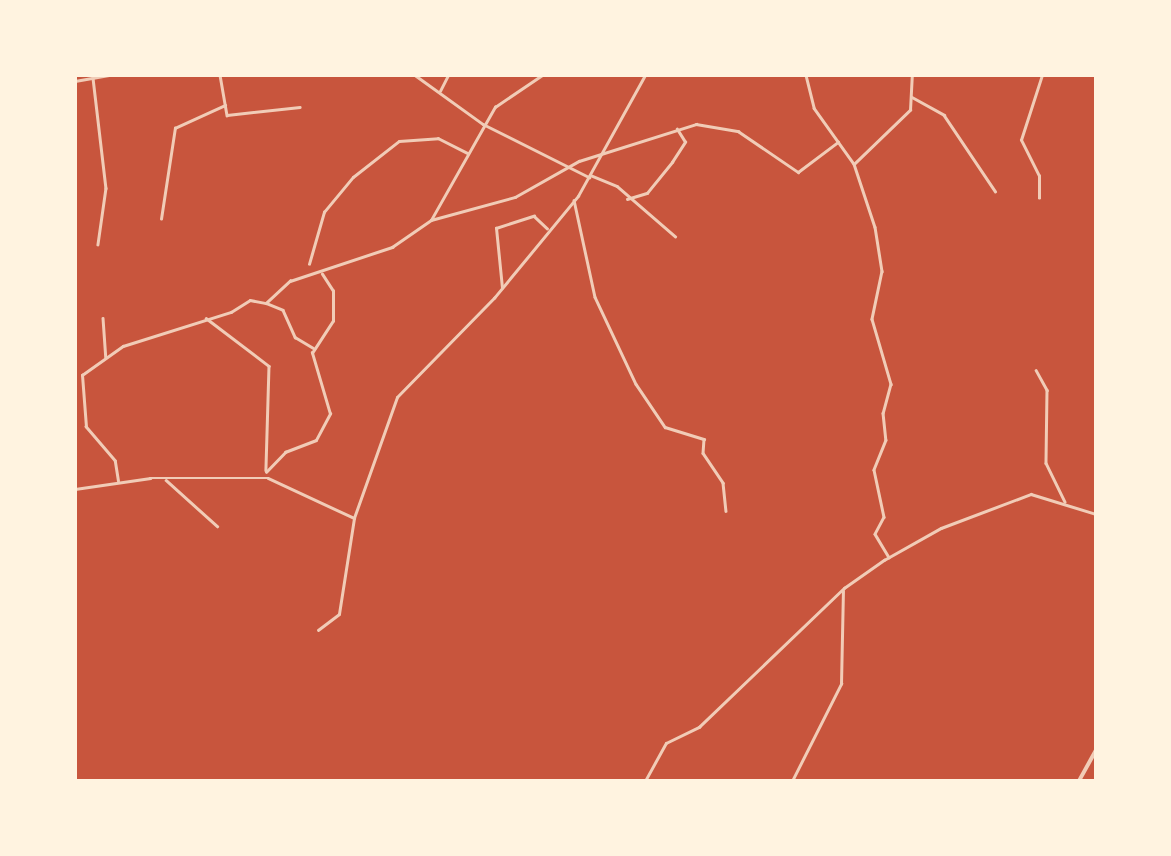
<!DOCTYPE html>
<style>
body{margin:0}
#map{position:relative;width:1171px;height:856px;overflow:hidden;background:#c8553d;font-family:Manrope,sans-serif}
div>[style]{position:absolute}
.minor>*{height:2.5px;margin:-1.25px;padding:0 1.25px;transform-origin:1.25px;border-radius:1.25px;background:#f1ccb7}
.tertiary>*{height:3.5px;margin:-1.75px;padding:0 1.75px;transform-origin:1.75px;border-radius:1.75px;background:#f1ccb7}
span{translate:-50% -50%;white-space:nowrap;text-align:center;line-height:1.15;-webkit-text-stroke:7px #fff3e0;paint-order:stroke}
.frame{position:absolute;inset:0;border:77px solid #fff3e0;pointer-events:none}
</style>
<div id="map">
<div class="minor">
<div style="left:220px;top:75px;width:41px;rotate:80.1deg"></div>
<div style="left:227px;top:115px;width:73px;rotate:-6.3deg"></div>
<div style="left:415px;top:75px;width:84px;rotate:35.8deg"></div>
<div style="left:483px;top:124px;width:119px;rotate:26.6deg"></div>
<div style="left:806px;top:75px;width:34px;rotate:76deg"></div>
<div style="left:814px;top:108px;width:69px;rotate:54.5deg"></div>
<div style="left:854px;top:164px;width:66px;rotate:71.6deg"></div>
<div style="left:875px;top:227px;width:45px;rotate:81deg"></div>
<div style="left:882px;top:271px;width:49px;rotate:101.8deg"></div>
<div style="left:872px;top:319px;width:68px;rotate:73.7deg"></div>
<div style="left:891px;top:384px;width:30px;rotate:105deg"></div>
<div style="left:883px;top:413px;width:27px;rotate:84deg"></div>
<div style="left:886px;top:440px;width:32px;rotate:112deg"></div>
<div style="left:874px;top:470px;width:48px;rotate:78deg"></div>
<div style="left:884px;top:517px;width:19px;rotate:118deg"></div>
<div style="left:875px;top:534px;width:27px;rotate:59deg"></div>
<div style="left:834px;top:75px;width:12px"></div>
<div style="left:93px;top:78px;width:111px;rotate:83.3deg"></div>
<div style="left:106px;top:188px;width:57px;rotate:98.1deg"></div>
<div style="left:75px;top:81px;width:34px;rotate:-10deg"></div>
<div style="left:440px;top:91px;width:18px;rotate:-63deg"></div>
<div style="left:912px;top:97px;width:37px;rotate:29deg"></div>
<div style="left:944px;top:115px;width:92px;rotate:56.1deg"></div>
<div style="left:854px;top:164px;width:78px;rotate:-44deg"></div>
<div style="left:910px;top:110px;width:35px;rotate:-87deg"></div>
<div style="left:590px;top:175px;width:29px;rotate:22deg"></div>
<div style="left:617px;top:186px;width:77px;rotate:40.8deg"></div>
<div style="left:1039px;top:198px;width:22px;rotate:-90deg"></div>
<div style="left:1039px;top:176px;width:40px;rotate:-116.6deg"></div>
<div style="left:1021px;top:140px;width:68px;rotate:-72.1deg"></div>
<div style="left:627px;top:199px;width:21px;rotate:-17deg"></div>
<div style="left:647px;top:193px;width:40px;rotate:-51deg"></div>
<div style="left:672px;top:162px;width:24px;rotate:-57deg"></div>
<div style="left:685px;top:142px;width:15px;rotate:-122deg"></div>
<div style="left:574px;top:200px;width:99px;rotate:77.8deg"></div>
<div style="left:595px;top:297px;width:96px;rotate:64.8deg"></div>
<div style="left:636px;top:384px;width:52px;rotate:56deg"></div>
<div style="left:665px;top:427px;width:41px;rotate:17.1deg"></div>
<div style="left:704px;top:439px;width:14px;rotate:94deg"></div>
<div style="left:703px;top:453px;width:36px;rotate:56deg"></div>
<div style="left:723px;top:483px;width:28px;rotate:84deg"></div>
<div style="left:161px;top:219px;width:92px;rotate:-81.3deg"></div>
<div style="left:175px;top:128px;width:55px;rotate:-24.7deg"></div>
<div style="left:431px;top:220px;width:87px;rotate:-15.3deg"></div>
<div style="left:515px;top:197px;width:73px;rotate:-29.4deg"></div>
<div style="left:579px;top:161px;width:123px;rotate:-17.5deg"></div>
<div style="left:696px;top:124px;width:43px;rotate:9.5deg"></div>
<div style="left:738px;top:131px;width:73px;rotate:34.3deg"></div>
<div style="left:798px;top:172px;width:50px;rotate:-36.9deg"></div>
<div style="left:309px;top:264px;width:54px;rotate:-73.9deg"></div>
<div style="left:324px;top:212px;width:45px;rotate:-50.4deg"></div>
<div style="left:353px;top:177px;width:58px;rotate:-38deg"></div>
<div style="left:399px;top:141px;width:39px;rotate:-4deg"></div>
<div style="left:438px;top:138px;width:33px;rotate:27deg"></div>
<div style="left:502px;top:288px;width:60px;rotate:-95.7deg"></div>
<div style="left:496px;top:228px;width:40px;rotate:-18deg"></div>
<div style="left:534px;top:216px;width:18px;rotate:43deg"></div>
<div style="left:266px;top:303px;width:18px;rotate:22deg"></div>
<div style="left:283px;top:310px;width:30px;rotate:66deg"></div>
<div style="left:295px;top:337px;width:21px;rotate:31deg"></div>
<div style="left:103px;top:318px;width:39px;rotate:86deg"></div>
<div style="left:206px;top:318px;width:79px;rotate:37.3deg"></div>
<div style="left:269px;top:366px;width:104px;rotate:91.7deg"></div>
<div style="left:1036px;top:370px;width:23px;rotate:61deg"></div>
<div style="left:1047px;top:390px;width:73px;rotate:90.8deg"></div>
<div style="left:1046px;top:463px;width:43px;rotate:64deg"></div>
<div style="left:266px;top:472px;width:28px;rotate:-46deg"></div>
<div style="left:285px;top:452px;width:33px;rotate:-21deg"></div>
<div style="left:316px;top:440px;width:30px;rotate:-62deg"></div>
<div style="left:330px;top:414px;width:64px;rotate:-106.4deg"></div>
<div style="left:312px;top:353px;width:38px;rotate:-57deg"></div>
<div style="left:333px;top:321px;width:30px;rotate:-90deg"></div>
<div style="left:333px;top:291px;width:20px;rotate:-123deg"></div>
<div style="left:166px;top:480px;width:69px;rotate:42deg"></div>
<div style="left:118px;top:481px;width:20px;rotate:-99deg"></div>
<div style="left:115px;top:461px;width:45px;rotate:-130.5deg"></div>
<div style="left:86px;top:427px;width:52px;rotate:-94.4deg"></div>
<div style="left:82px;top:375px;width:50px;rotate:-35.3deg"></div>
<div style="left:123px;top:346px;width:113px;rotate:-17.5deg"></div>
<div style="left:231px;top:312px;width:22px;rotate:-32deg"></div>
<div style="left:250px;top:300px;width:16px;rotate:11deg"></div>
<div style="left:266px;top:303px;width:33px;rotate:-43deg"></div>
<div style="left:290px;top:281px;width:108px;rotate:-18.4deg"></div>
<div style="left:392px;top:247px;width:47px;rotate:-34.7deg"></div>
<div style="left:431px;top:220px;width:130px;rotate:-60.5deg"></div>
<div style="left:495px;top:107px;width:57px;rotate:-34.2deg"></div>
<div style="left:75px;top:489px;width:76px;rotate:-8.3deg"></div>
<div style="left:150px;top:478px;width:118px"></div>
<div style="left:268px;top:478px;width:95px;rotate:24.9deg"></div>
<div style="left:354px;top:518px;width:128px;rotate:-70.4deg"></div>
<div style="left:397px;top:397px;width:139px;rotate:-45.6deg"></div>
<div style="left:494px;top:298px;width:132px;rotate:-50.5deg"></div>
<div style="left:578px;top:196px;width:138px;rotate:-61deg"></div>
<div style="left:318px;top:630px;width:26px;rotate:-37deg"></div>
<div style="left:339px;top:614px;width:97px;rotate:-81.1deg"></div>
<div style="left:645px;top:781px;width:43px;rotate:-61.1deg"></div>
<div style="left:666px;top:743px;width:37px;rotate:-26deg"></div>
<div style="left:699px;top:727px;width:201px;rotate:-43.8deg"></div>
<div style="left:844px;top:588px;width:49px;rotate:-35deg"></div>
<div style="left:884px;top:560px;width:65px;rotate:-29.3deg"></div>
<div style="left:941px;top:528px;width:96px;rotate:-20.7deg"></div>
<div style="left:1031px;top:494px;width:68px;rotate:17.1deg"></div>
<div style="left:792px;top:781px;width:109px;rotate:-63.2deg"></div>
<div style="left:841px;top:684px;width:93px;rotate:-88.8deg"></div>
</div>
<div class="tertiary">
<div style="left:1079px;top:781px;width:35px;rotate:-61deg"></div>
</div>
<div class="frame"></div>
</div>
